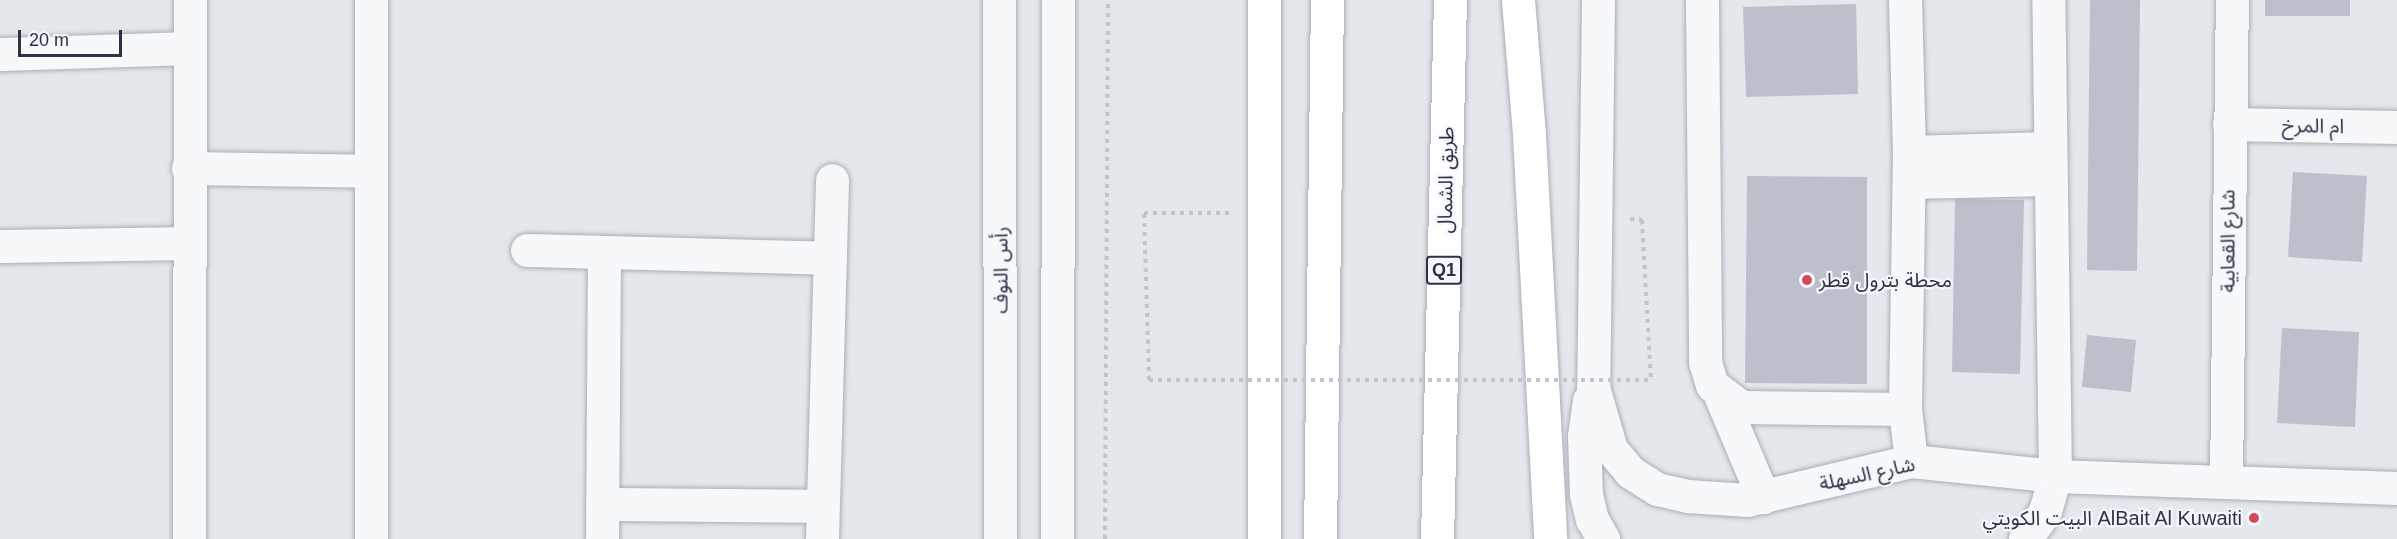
<!DOCTYPE html>
<meta charset="utf-8">
<style>
body{margin:0}
#map{position:relative;width:2397px;height:539px;overflow:hidden;background:#e4e7ec;font-family:Helvetica,"Noto Sans Arabic",sans-serif}
div>[style]{position:absolute}
.building>*{inset:0;background:#bbc0ca}
.path>*{height:4px;margin-top:-2px;transform-origin:0;background:repeating-linear-gradient(90deg,#c2c5cb 0 4.5px,transparent 0 9px)}
.roads{filter:drop-shadow(0 0 2px #a9aeb7) drop-shadow(0 0 2px #a9aeb7)}
.minor>*{height:33px;margin:-16.5px;padding:0 16.5px;transform-origin:16.5px;border-radius:16.5px;background:#f7f8fa}
.highway>*{height:33px;margin:-16.5px;padding:0 16.5px;transform-origin:16.5px;border-radius:16.5px;background:#fff}
.path-bridge>*{height:4px;margin-top:-2px;transform-origin:0;background:repeating-linear-gradient(90deg,#c2c5cb 0 4.5px,transparent 0 9px)}
.dots>*{width:16px;height:16px;translate:-50% -50%;box-sizing:border-box;border:3px solid #f4f6f9;border-radius:50%}
span{translate:-50% -50%;white-space:nowrap;text-align:center;line-height:1.15;-webkit-text-stroke:4.5px #f4f6f9;paint-order:stroke}
.shield-label span{padding:2px 4px;background:#f4f6f9;border:2px solid;border-radius:4px;-webkit-text-stroke-width:0}
.shield-label{font-size:18px;color:#2b3445;font-weight:700}
.street-label{font-size:20px;color:#2b3445}
.poi-label{font-size:20px;color:#2b3445}
.left{translate:0 -50%;text-align:left}
.right{translate:-100% -50%;text-align:right}
.scale{position:absolute;left:18px;top:30px;width:104px;height:27px;box-sizing:border-box;border:3px solid #2b3445;border-top:0;padding-left:8px;font-size:18px;line-height:21px;white-space:nowrap;color:#2b3445;-webkit-text-stroke:4px #f4f6f9;paint-order:stroke}
</style>
<div id="map">
<div class="building">
<div style="clip-path:polygon(2090px 0,2140px 0,2137px 271px,2087px 270px)"></div>
<div style="clip-path:polygon(2265px 0,2350px 0,2350px 16px,2265px 16px)"></div>
<div style="clip-path:polygon(1856px 4px,1858px 94px,1746px 97px,1743px 7px)"></div>
<div style="clip-path:polygon(2293px 172px,2367px 176px,2362px 262px,2288px 257px)"></div>
<div style="clip-path:polygon(1747px 176px,1867px 177px,1867px 384px,1745px 383px)"></div>
<div style="clip-path:polygon(1955px 199px,2024px 200px,2020px 374px,1952px 372px)"></div>
<div style="clip-path:polygon(2282px 328px,2359px 332px,2355px 427px,2277px 423px)"></div>
<div style="clip-path:polygon(2087px 335px,2136px 340px,2131px 392px,2082px 387px)"></div>
</div>
<div class="path">
<div style="left:1630px;top:219px;width:12px;rotate:5deg"></div>
<div style="left:1642px;top:220px;width:160px;rotate:86.8deg"></div>
<div style="left:1149px;top:380px;width:167px;rotate:-91.7deg"></div>
<div style="left:1144px;top:213px;width:86px"></div>
<div style="left:1105px;top:539px;width:539px;rotate:-89.68deg"></div>
</div>
<div class="roads">
<div class="minor">
<div style="left:999px;top:0;width:539px;rotate:89.89deg"></div>
<div style="left:1598px;top:0;width:387px;rotate:90.7deg"></div>
<div style="left:1593px;top:387px;width:65px;rotate:73.8deg"></div>
<div style="left:1611px;top:449px;width:30px;rotate:50deg"></div>
<div style="left:1630px;top:472px;width:32px;rotate:32deg"></div>
<div style="left:1657px;top:489px;width:32px;rotate:13deg"></div>
<div style="left:1688px;top:496px;width:59px;rotate:3.9deg"></div>
<div style="left:1747px;top:500px;width:169px;rotate:-13.4deg"></div>
<div style="left:1911px;top:461px;width:145px;rotate:5.9deg"></div>
<div style="left:2055px;top:476px;width:342px;rotate:2deg"></div>
<div style="left:1702px;top:0;width:362px;rotate:89.5deg"></div>
<div style="left:1705px;top:362px;width:24px;rotate:73deg"></div>
<div style="left:1712px;top:385px;width:36px;rotate:37deg"></div>
<div style="left:1741px;top:407px;width:164px;rotate:0.7deg"></div>
<div style="left:1905px;top:0;width:152px;rotate:88.5deg"></div>
<div style="left:1909px;top:152px;width:257px;rotate:90.9deg"></div>
<div style="left:1905px;top:409px;width:52px;rotate:83.4deg"></div>
<div style="left:0;top:54px;width:189px;rotate:-1.8deg"></div>
<div style="left:2229px;top:124px;width:168px;rotate:1deg"></div>
<div style="left:1909px;top:152px;width:140px;rotate:-1.6deg"></div>
<div style="left:188px;top:168px;width:182px;rotate:0.9deg"></div>
<div style="left:1909px;top:182px;width:140px;rotate:-1.2deg"></div>
<div style="left:0;top:246px;width:188px;rotate:-0.9deg"></div>
<div style="left:527px;top:250px;width:303px;rotate:1.5deg"></div>
<div style="left:1720px;top:395px;width:111px;rotate:67.1deg"></div>
<div style="left:1589px;top:400px;width:37px;rotate:98deg"></div>
<div style="left:1584px;top:437px;width:57px;rotate:88deg"></div>
<div style="left:1586px;top:494px;width:26px;rotate:77deg"></div>
<div style="left:1592px;top:519px;width:23px;rotate:61deg"></div>
<div style="left:2226px;top:481px;width:481px;rotate:-89.3deg"></div>
<div style="left:602px;top:504px;width:220px;rotate:0.5deg"></div>
<div style="left:189px;top:539px;width:539px;rotate:-89.89deg"></div>
<div style="left:371px;top:539px;width:539px;rotate:-90deg"></div>
<div style="left:602px;top:539px;width:287px;rotate:-89.6deg"></div>
<div style="left:822px;top:539px;width:359px;rotate:-88.4deg"></div>
<div style="left:1057px;top:539px;width:539px;rotate:-89.89deg"></div>
<div style="left:2025px;top:539px;width:34px;rotate:-54deg"></div>
<div style="left:2045px;top:511px;width:36px;rotate:-74deg"></div>
<div style="left:2055px;top:476px;width:476px;rotate:-90.8deg"></div>
</div>
<div class="highway">
<div style="left:1264px;top:0;width:539px;rotate:90deg"></div>
<div style="left:1518px;top:0;width:134px;rotate:85.3deg"></div>
<div style="left:1529px;top:134px;width:406px;rotate:87deg"></div>
<div style="left:1320px;top:539px;width:539px;rotate:-89.26deg"></div>
<div style="left:1437px;top:539px;width:539px;rotate:-88.62deg"></div>
</div>
</div>
<div class="path-bridge">
<div style="left:1149px;top:380px;width:502px"></div>
</div>
<div class="dots">
<div style="left:1807px;top:280px;background:#d1495b"></div>
<div style="left:2254px;top:518px;background:#d1495b"></div>
</div>
<div class="shield-label">
<span style="left:1444px;top:270px">Q1</span>
</div>
<div class="street-label">
<span style="left:2313px;top:126px;rotate:1deg">ام المرخ</span>
<span style="left:1446px;top:180px;rotate:-89deg">طريق الشمال</span>
<span style="left:2228px;top:241px;rotate:-90deg">شارع القعابية</span>
<span style="left:1001px;top:270px;rotate:-90deg">رأس النوف</span>
<span style="left:1867px;top:474px;rotate:-12deg">شارع السهلة</span>
</div>
<div class="poi-label">
<span class="left" style="left:1819px;top:280px">محطة بترول قطر</span>
<span class="right" style="left:2242px;top:518px">البيت الكويتي AlBait Al Kuwaiti</span>
</div>
<div class="scale">20 m</div>
</div>
